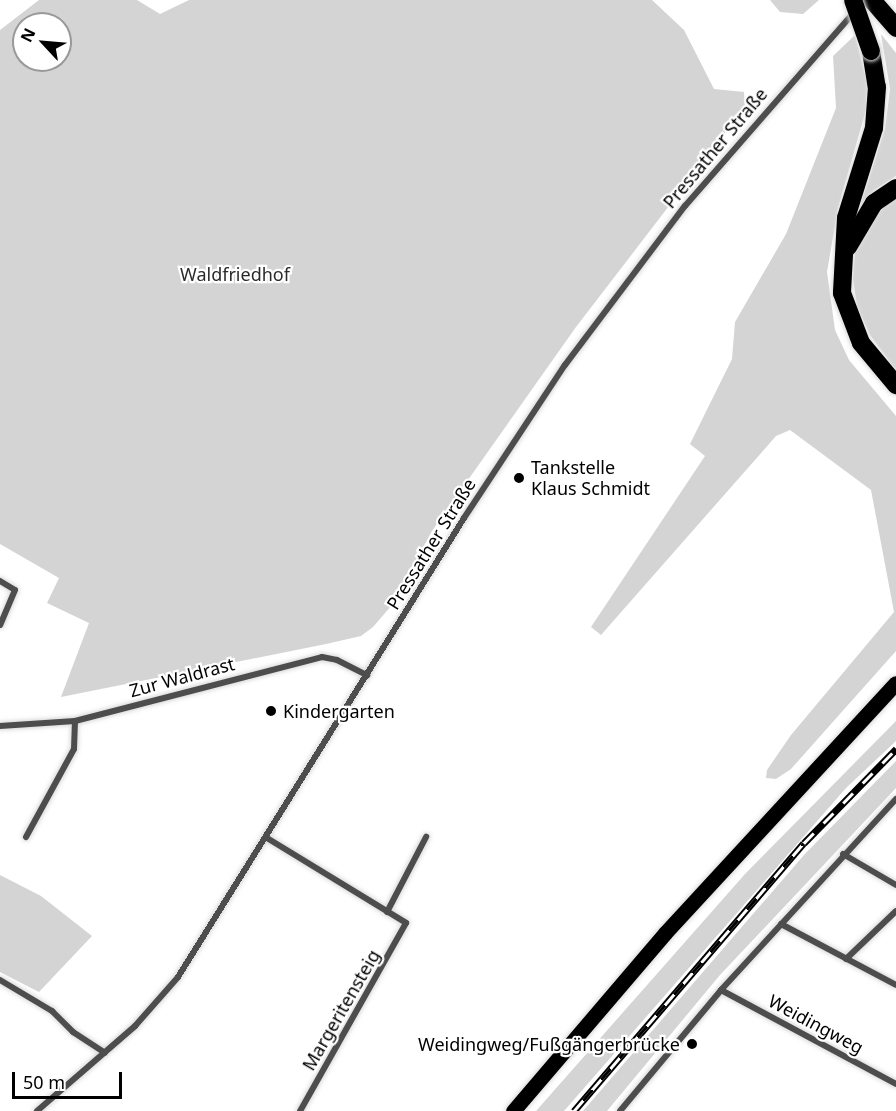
<!DOCTYPE html>
<meta charset="utf-8">
<style>
body{margin:0}
#map{position:relative;width:896px;height:1111px;overflow:hidden;background:#fff;font-family:"Noto Sans",sans-serif}
div>[style]{position:absolute}
.green>*{inset:0;background:#d4d4d4}
.roads{filter:drop-shadow(0 0 2px #dbdbdb) drop-shadow(0 0 2px #dbdbdb)}
.street>*{height:6px;margin:-3px;padding:0 3px;transform-origin:3px;border-radius:3px;background:#4d4d4d}
.primary>*{height:15px;margin:-7.5px;padding:0 7.5px;transform-origin:7.5px;border-radius:7.5px;background:#000}
.highway>*{height:18px;margin:-9px;padding:0 9px;transform-origin:9px;border-radius:9px;background:#000}
.rail>*{height:7px;margin-top:-3.5px;transform-origin:0;background:repeating-linear-gradient(90deg,#fff 0 14px,#000 0 28px);box-sizing:border-box;border-block:2px solid #000}
.bridges{filter:drop-shadow(0 0 2px #dbdbdb) drop-shadow(0 0 2px #dbdbdb)}
.highway-bridge>*{height:18px;margin:-9px;padding:0 9px;transform-origin:9px;border-radius:9px;background:#000}
.dots>*{width:16px;height:16px;translate:-50% -50%;box-sizing:border-box;border:3px solid #fff;border-radius:50%}
span{translate:-50% -50%;white-space:nowrap;text-align:center;line-height:1.15;-webkit-text-stroke:4.5px #fff;paint-order:stroke}
.street-label{font-size:18px;color:#000}
.park-label{font-size:18px;color:#2b2b2b}
.poi-label{font-size:18px;color:#000}
.left{translate:0 -50%;text-align:left}
.right{translate:-100% -50%;text-align:right}
.north{position:absolute;left:12px;top:12px;width:60px;height:60px;box-sizing:border-box;background:#fff;border:2px solid #999;border-radius:50%;rotate:296deg;font-size:16px;font-weight:700;line-height:24px;text-align:center;color:#000}
.north::after{content:'';display:block;margin:auto;width:21px;height:27px;background:#000;clip-path:polygon(50% 0,100% 100%,50% 72%,0 100%)}
.scale{position:absolute;left:12px;top:1072px;width:110px;height:27px;box-sizing:border-box;border:3px solid #000;border-top:0;padding-left:8px;font-size:18px;line-height:21px;white-space:nowrap;color:#000;-webkit-text-stroke:4px #fff;paint-order:stroke}
</style>
<div id="map">
<div class="green">
<div style="clip-path:polygon(evenodd,39px 0,137px 0,160px 14px,189px 0,652px 0,684px 30px,714px 89px,744px 92px,745px 107px,576px 327px,432px 531px,392px 605px,373px 627px,361px 636px,326px 644px,61px 697px,89px 623px,47px 603px,59px 578px,0 544px,0 30px,39px 0,24px 24px,60px 24px,60px 60px,24px 60px,24px 24px)"></div>
<div style="clip-path:polygon(770px 0,819px 0,803px 14px,780px 12px)"></div>
<div style="clip-path:polygon(881px 34px,896px 53px,896px 176px,874px 190px,861px 204px,885px 129px,890px 89px)"></div>
<div style="clip-path:polygon(855px 35px,867px 84px,866px 110px,838px 208px,827px 272px,835px 330px,849px 360px,896px 416px,896px 651px,791px 769px,776px 779px,766px 778px,767px 770px,791px 735px,894px 612px,871px 490px,790px 430px,776px 436px,601px 635px,591px 627px,705px 456px,690px 444px,732px 359px,735px 322px,786px 234px,836px 108px,833px 56px)"></div>
<div style="clip-path:polygon(896px 197px,896px 370px,870px 335px,857px 306px,853px 279px,855px 251px,880px 209px)"></div>
<div style="clip-path:polygon(896px 721px,896px 741px,846px 788px,564px 1111px,536px 1111px,745px 874px)"></div>
<div style="clip-path:polygon(896px 761px,896px 788px,720px 975px,607px 1111px,583px 1111px,804px 855px)"></div>
<div style="clip-path:polygon(0 875px,41px 896px,92px 936px,39px 992px,0 972px)"></div>
</div>
<div class="roads">
<div class="street">
<div style="left:0;top:581px;width:17px;rotate:31deg"></div>
<div style="left:15px;top:590px;width:38px;rotate:113deg"></div>
<div style="left:0;top:726px;width:75px;rotate:-3.8deg"></div>
<div style="left:75px;top:721px;width:255px;rotate:-14.5deg"></div>
<div style="left:322px;top:657px;width:15px;rotate:11deg"></div>
<div style="left:337px;top:660px;width:34px;rotate:27deg"></div>
<div style="left:26px;top:837px;width:100px;rotate:-61.4deg"></div>
<div style="left:74px;top:749px;width:28px;rotate:-88deg"></div>
<div style="left:267px;top:838px;width:163px;rotate:31.4deg"></div>
<div style="left:406px;top:923px;width:216px;rotate:119.4deg"></div>
<div style="left:843px;top:854px;width:61px;rotate:30.3deg"></div>
<div style="left:387px;top:912px;width:85px;rotate:-62.5deg"></div>
<div style="left:781px;top:924px;width:130px;rotate:27.9deg"></div>
<div style="left:846px;top:959px;width:69px;rotate:-43.8deg"></div>
<div style="left:0;top:980px;width:61px;rotate:30.8deg"></div>
<div style="left:52px;top:1011px;width:30px;rotate:45deg"></div>
<div style="left:73px;top:1032px;width:38px;rotate:33deg"></div>
<div style="left:721px;top:990px;width:199px;rotate:28.2deg"></div>
<div style="left:37px;top:1111px;width:130px;rotate:-40.9deg"></div>
<div style="left:135px;top:1026px;width:65px;rotate:-48.7deg"></div>
<div style="left:178px;top:977px;width:541px;rotate:-58.07deg"></div>
<div style="left:464px;top:518px;width:183px;rotate:-56.6deg"></div>
<div style="left:565px;top:365px;width:199px;rotate:-53deg"></div>
<div style="left:685px;top:206px;width:274px;rotate:-48.9deg"></div>
<div style="left:620px;top:1111px;width:158px;rotate:-50.1deg"></div>
<div style="left:721px;top:990px;width:259px;rotate:-47.5deg"></div>
</div>
<div class="primary">
<div style="left:513px;top:1111px;width:234px;rotate:-49.5deg"></div>
<div style="left:665px;top:933px;width:340px;rotate:-47.3deg"></div>
</div>
<div class="highway">
<div style="left:872px;top:0;width:37px;rotate:49deg"></div>
<div style="left:871px;top:51px;width:36px;rotate:81deg"></div>
<div style="left:877px;top:87px;width:41px;rotate:94.2deg"></div>
<div style="left:874px;top:128px;width:94px;rotate:107.3deg"></div>
<div style="left:846px;top:218px;width:75px;rotate:93.1deg"></div>
<div style="left:842px;top:293px;width:53px;rotate:69.2deg"></div>
<div style="left:861px;top:343px;width:55px;rotate:50.2deg"></div>
<div style="left:848px;top:247px;width:51px;rotate:-59.4deg"></div>
<div style="left:874px;top:203px;width:27px;rotate:-34deg"></div>
</div>
</div>
<div class="rail">
<div style="left:574px;top:1111px;width:353px;rotate:-49.4deg"></div>
<div style="left:804px;top:843px;width:132px;rotate:-45.6deg"></div>
</div>
<div class="bridges">
<div class="highway-bridge">
<div style="left:853px;top:0;width:54px;rotate:70.6deg"></div>
</div>
</div>
<div class="dots">
<div style="left:519px;top:478px;background:#000"></div>
<div style="left:271px;top:711px;background:#000"></div>
<div style="left:692px;top:1044px;background:#000"></div>
</div>
<div class="street-label">
<span style="left:715px;top:148px;rotate:-50deg">Pressather Straße</span>
<span style="left:431px;top:544px;rotate:-58deg">Pressather Straße</span>
<span style="left:182px;top:677px;rotate:-15deg">Zur Waldrast</span>
<span style="left:341px;top:1010px;rotate:-60deg">Margeritensteig</span>
<span style="left:816px;top:1024px;rotate:28deg">Weidingweg</span>
</div>
<div class="park-label">
<span style="left:235px;top:274px">Waldfriedhof</span>
</div>
<div class="poi-label">
<span class="left" style="left:531px;top:478px">Tankstelle<br>Klaus Schmidt</span>
<span class="left" style="left:283px;top:711px">Kindergarten</span>
<span class="right" style="left:680px;top:1044px">Weidingweg/Fußgängerbrücke</span>
</div>
<div class="north">N</div>
<div class="scale">50 m</div>
</div>
